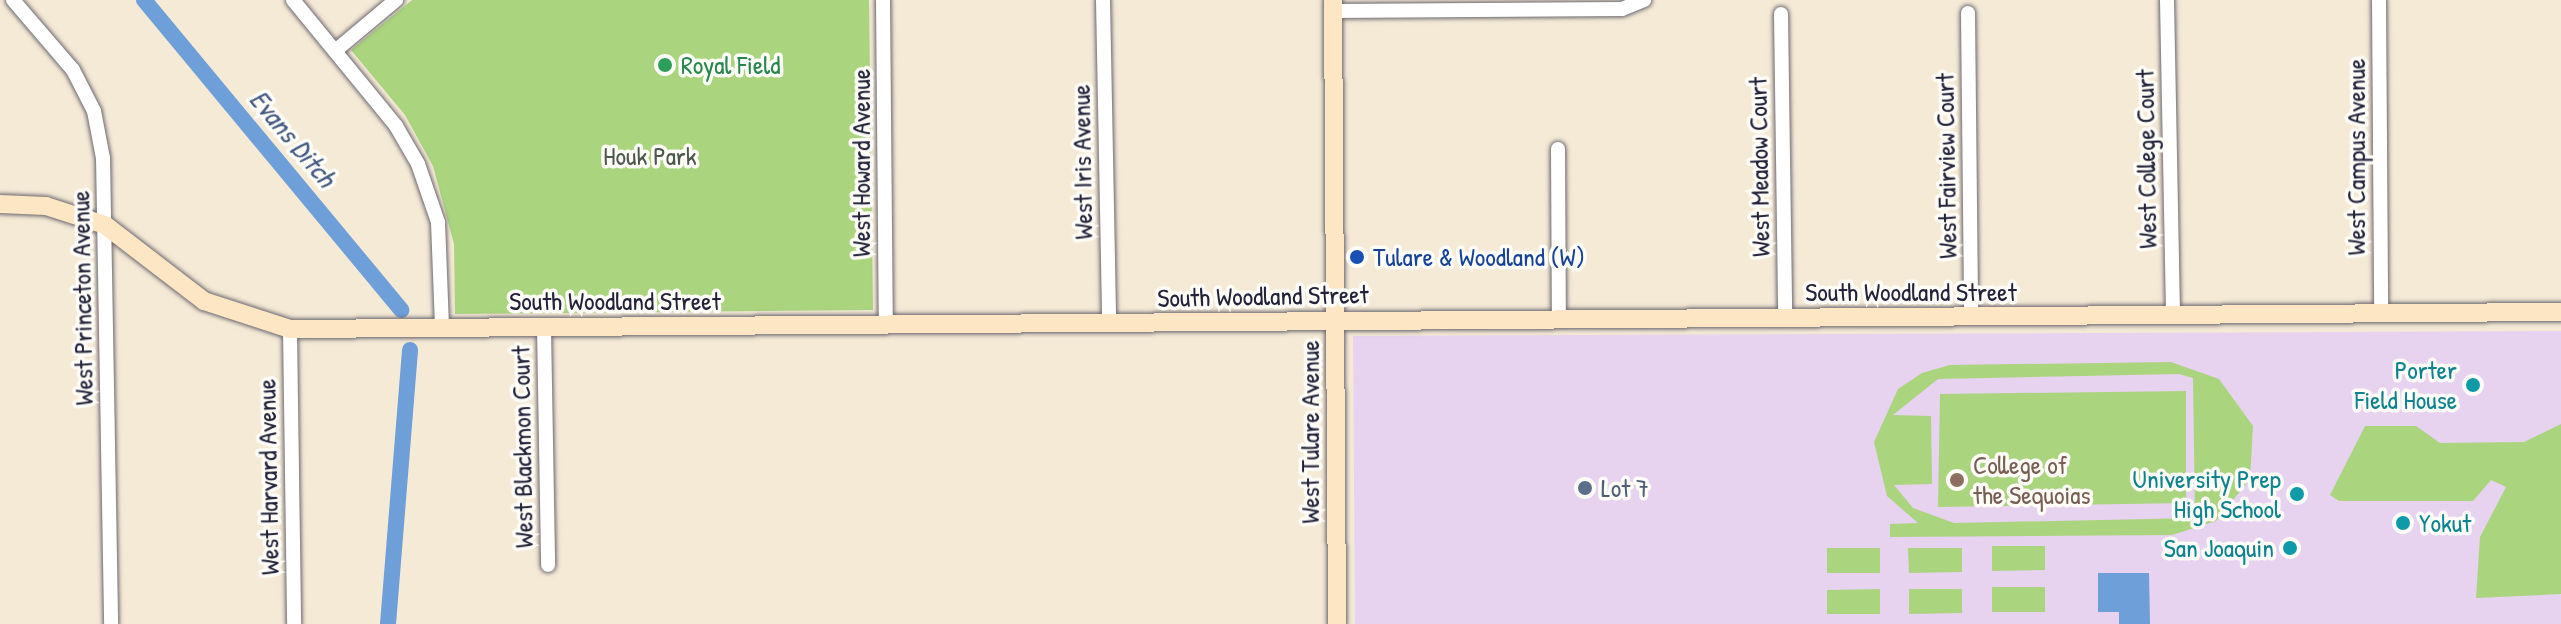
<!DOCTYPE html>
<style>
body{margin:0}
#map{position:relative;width:2561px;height:624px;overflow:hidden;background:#f5ead6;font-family:"Patrick Hand",sans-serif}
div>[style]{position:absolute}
.built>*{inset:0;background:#e7d2ef}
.green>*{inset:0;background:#abd47f}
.water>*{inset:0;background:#6e9fd9}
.canal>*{height:16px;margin:-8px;padding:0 8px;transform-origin:8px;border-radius:8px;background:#6e9fd9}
.roads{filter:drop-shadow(0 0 2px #6c6871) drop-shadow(0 0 2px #6c6871)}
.street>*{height:14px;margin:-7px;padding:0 7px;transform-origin:7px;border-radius:7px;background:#fff}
.secondary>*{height:18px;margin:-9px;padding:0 9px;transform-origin:9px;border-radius:9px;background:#fce6c4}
.dots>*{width:22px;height:22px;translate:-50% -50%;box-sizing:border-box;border:4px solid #fdfcf7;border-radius:50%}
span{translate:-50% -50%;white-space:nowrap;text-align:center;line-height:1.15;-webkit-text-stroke:7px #fdfcf7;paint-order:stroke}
.leisure-label{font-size:26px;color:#27864d}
.left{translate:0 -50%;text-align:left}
.park-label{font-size:26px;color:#4b574f}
.street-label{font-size:26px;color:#22223b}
.transit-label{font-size:26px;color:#164399}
.culture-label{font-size:26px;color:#0d838f}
.right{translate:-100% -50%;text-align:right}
.education-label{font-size:26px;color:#785e54}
.service-label{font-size:26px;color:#4e5e75}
.water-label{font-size:28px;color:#445a82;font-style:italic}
</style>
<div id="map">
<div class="built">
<div style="clip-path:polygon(2561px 331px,2561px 624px,1355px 624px,1353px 336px)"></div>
</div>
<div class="green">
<div style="clip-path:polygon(412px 0,869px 0,873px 310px,455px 314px,454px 244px,433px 166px,405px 115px,351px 50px)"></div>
<div style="clip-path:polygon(evenodd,2171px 362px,2219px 379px,2253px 426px,2250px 479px,2216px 521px,2172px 535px,1890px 537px,1890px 524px,1918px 523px,1887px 496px,1874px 442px,1898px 389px,1922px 373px,1950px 365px,2171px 362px,2179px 374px,2193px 378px,2195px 518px,1954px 523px,1913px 508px,1894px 485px,1932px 484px,1931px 416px,1893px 415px,1938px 379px,2179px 374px)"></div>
<div style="clip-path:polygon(2186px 391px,2186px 503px,1938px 507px,1940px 394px)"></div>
<div style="clip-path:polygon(2561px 424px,2561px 594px,2476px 598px,2480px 537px,2506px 487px,2491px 480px,2473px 501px,2339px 501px,2330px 495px,2365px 426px,2416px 426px,2440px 443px,2524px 442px)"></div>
<div style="clip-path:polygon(1992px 546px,2045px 546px,2045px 570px,1992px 571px)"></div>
<div style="clip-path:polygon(1827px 548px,1880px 548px,1880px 573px,1827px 573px)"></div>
<div style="clip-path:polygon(1908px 548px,1962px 548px,1962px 572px,1909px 573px)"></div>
<div style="clip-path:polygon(1992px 587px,2045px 587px,2045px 612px,1992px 612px)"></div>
<div style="clip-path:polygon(1880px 589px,1880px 614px,1827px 614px,1827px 590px)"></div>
<div style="clip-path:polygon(1909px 589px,1962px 589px,1962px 613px,1909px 614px)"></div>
</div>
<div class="water">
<div style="clip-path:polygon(2098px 573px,2149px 573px,2150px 624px,2119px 624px,2119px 612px,2098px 612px)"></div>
</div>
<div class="canal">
<div style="left:144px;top:0;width:403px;rotate:50.3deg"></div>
<div style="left:388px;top:624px;width:275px;rotate:-85.4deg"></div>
</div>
<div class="roads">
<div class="street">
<div style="left:13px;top:0;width:92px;rotate:49.4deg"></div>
<div style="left:73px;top:70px;width:46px;rotate:62.9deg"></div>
<div style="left:94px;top:111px;width:48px;rotate:79.2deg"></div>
<div style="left:103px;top:158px;width:466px;rotate:89deg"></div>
<div style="left:293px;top:0;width:163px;rotate:50.7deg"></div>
<div style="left:396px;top:126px;width:44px;rotate:59.9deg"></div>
<div style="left:418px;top:164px;width:61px;rotate:71deg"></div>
<div style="left:438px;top:222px;width:106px;rotate:87.8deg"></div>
<div style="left:883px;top:0;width:325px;rotate:89.5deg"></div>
<div style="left:1103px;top:0;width:323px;rotate:88.9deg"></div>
<div style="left:2167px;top:0;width:317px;rotate:88.9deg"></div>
<div style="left:2379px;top:0;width:314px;rotate:89.6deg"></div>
<div style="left:1333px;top:11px;width:289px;rotate:-0.4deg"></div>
<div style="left:1622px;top:9px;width:24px;rotate:-22deg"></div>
<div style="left:1968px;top:13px;width:305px;rotate:89.4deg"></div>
<div style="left:1781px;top:14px;width:305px;rotate:89.2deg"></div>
<div style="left:335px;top:51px;width:80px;rotate:-39.9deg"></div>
<div style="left:1558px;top:149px;width:169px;rotate:89.7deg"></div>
<div style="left:544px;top:328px;width:237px;rotate:89deg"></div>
<div style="left:290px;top:329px;width:295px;rotate:89.2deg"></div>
</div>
<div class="secondary">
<div style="left:1333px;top:0;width:624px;rotate:89.63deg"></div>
<div style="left:0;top:204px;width:46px;rotate:2.5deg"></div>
<div style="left:46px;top:206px;width:62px;rotate:17.9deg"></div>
<div style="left:105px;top:225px;width:125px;rotate:37.5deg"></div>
<div style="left:204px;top:301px;width:90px;rotate:18deg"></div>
<div style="left:290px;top:329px;width:2271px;rotate:-0.43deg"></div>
</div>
</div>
<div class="dots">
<div style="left:665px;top:65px;background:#2e9e5b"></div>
<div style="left:1357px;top:257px;background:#1a4fb4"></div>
<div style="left:2473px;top:385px;background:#0f9aa8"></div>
<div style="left:1957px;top:480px;background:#8d6e63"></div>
<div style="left:1585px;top:488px;background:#5c6f8a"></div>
<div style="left:2297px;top:494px;background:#0f9aa8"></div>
<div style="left:2403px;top:523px;background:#0f9aa8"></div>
<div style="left:2290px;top:548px;background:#0f9aa8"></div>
</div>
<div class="leisure-label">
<span class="left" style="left:681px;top:65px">Royal Field</span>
</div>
<div class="park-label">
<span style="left:650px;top:156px">Houk Park</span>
</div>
<div class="street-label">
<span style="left:2356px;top:157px;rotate:-90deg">West Campus Avenue</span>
<span style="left:2146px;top:159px;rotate:-91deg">West College Court</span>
<span style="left:1082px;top:162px;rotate:-91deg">West Iris Avenue</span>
<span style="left:861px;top:163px;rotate:-90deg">West Howard Avenue</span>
<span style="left:1946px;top:166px;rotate:-91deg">West Fairview Court</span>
<span style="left:1759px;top:167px;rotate:-91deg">West Meadow Court</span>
<span style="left:1911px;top:292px">South Woodland Street</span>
<span style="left:1263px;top:296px;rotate:-1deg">South Woodland Street</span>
<span style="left:82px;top:298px;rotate:-91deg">West Princeton Avenue</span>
<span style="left:615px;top:301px">South Woodland Street</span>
<span style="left:1310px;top:432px;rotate:-90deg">West Tulare Avenue</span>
<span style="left:522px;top:447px;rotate:-91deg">West Blackmon Court</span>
<span style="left:268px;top:477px;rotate:-91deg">West Harvard Avenue</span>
</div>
<div class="transit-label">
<span class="left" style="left:1373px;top:257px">Tulare &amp; Woodland (W)</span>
</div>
<div class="culture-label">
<span class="right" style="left:2457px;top:385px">Porter<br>Field House</span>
<span class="right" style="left:2281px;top:494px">University Prep<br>High School</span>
<span class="left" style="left:2419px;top:523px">Yokut</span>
<span class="right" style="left:2274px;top:548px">San Joaquin</span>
</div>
<div class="education-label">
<span class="left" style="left:1973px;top:480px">College of<br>the Sequoias</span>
</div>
<div class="service-label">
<span class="left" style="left:1601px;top:488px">Lot 7</span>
</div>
<div class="water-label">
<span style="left:293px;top:138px;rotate:50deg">Evans Ditch</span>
</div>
</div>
